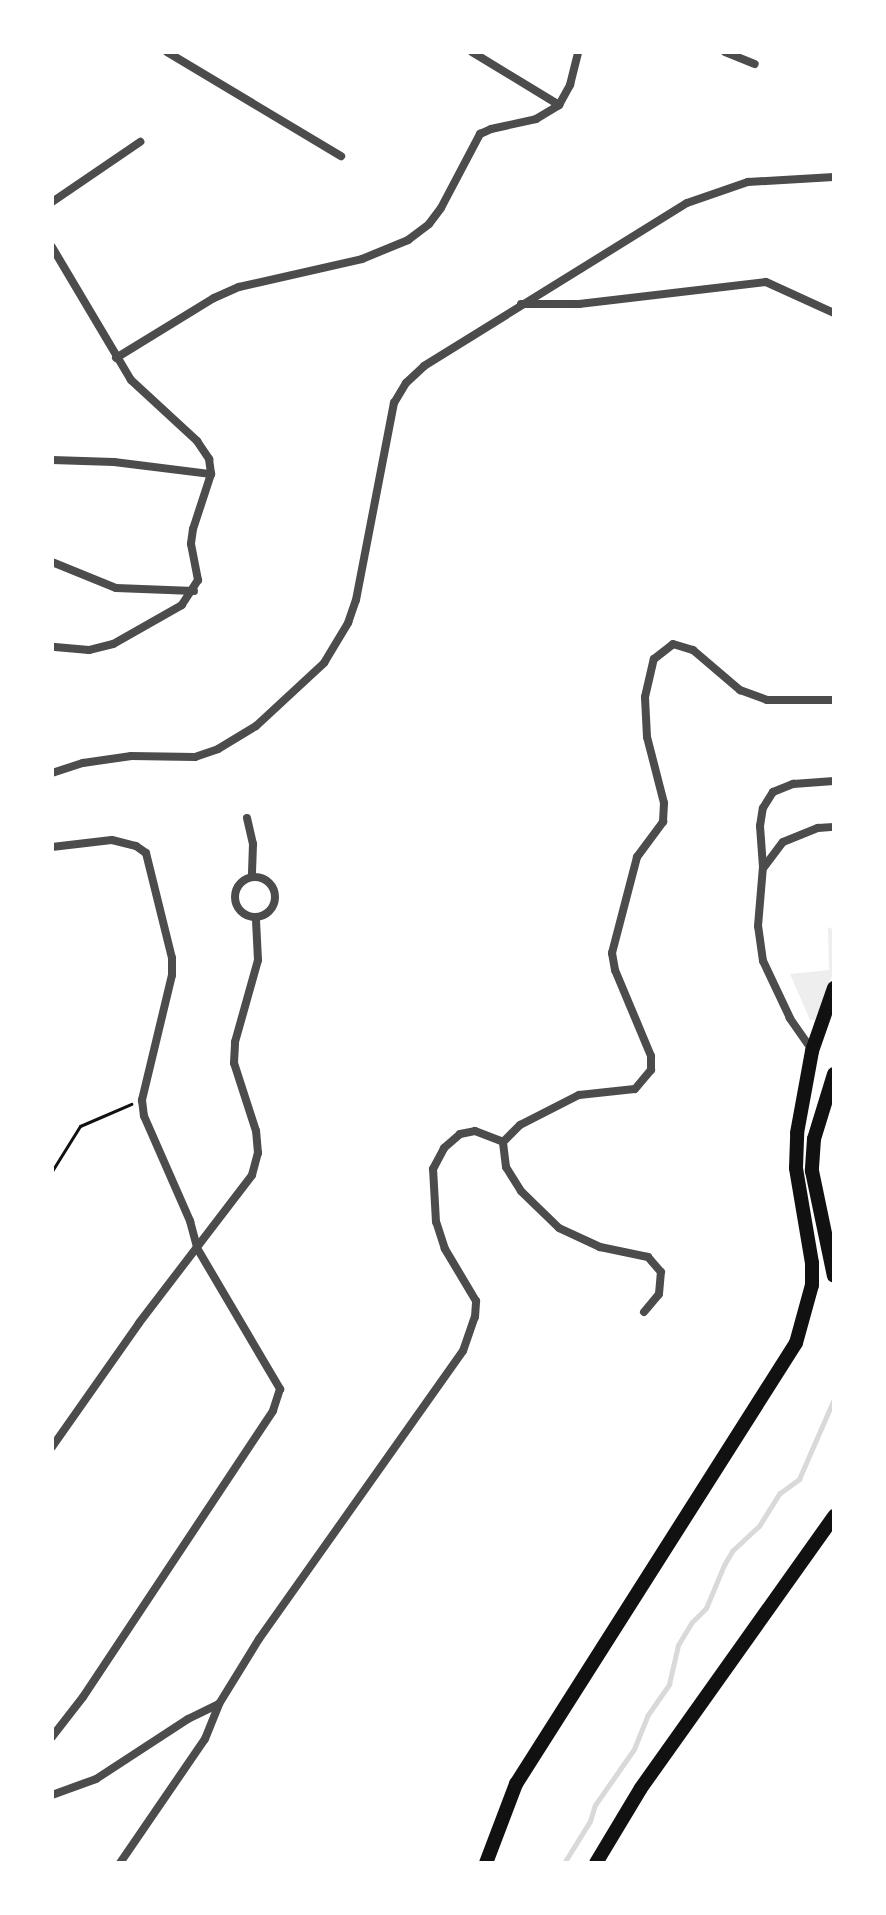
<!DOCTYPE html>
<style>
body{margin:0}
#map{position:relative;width:886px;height:1915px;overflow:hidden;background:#fff;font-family:Literata,serif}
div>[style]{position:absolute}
.green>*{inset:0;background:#eee}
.stream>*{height:5px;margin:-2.5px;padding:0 2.5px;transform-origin:2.5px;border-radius:2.5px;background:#d9d9d9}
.path>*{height:3px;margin:-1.5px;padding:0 1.5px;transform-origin:1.5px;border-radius:1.5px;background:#111}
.minor>*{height:8px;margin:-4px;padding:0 4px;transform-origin:4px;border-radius:4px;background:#4c4c4c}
.minor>.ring{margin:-4px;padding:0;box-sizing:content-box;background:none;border:8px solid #4c4c4c;border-radius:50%}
.secondary>*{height:14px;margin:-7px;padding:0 7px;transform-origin:7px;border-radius:7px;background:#111}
span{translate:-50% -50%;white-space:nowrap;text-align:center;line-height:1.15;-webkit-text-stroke:7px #fff;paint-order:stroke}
.frame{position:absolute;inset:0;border:54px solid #fff;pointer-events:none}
</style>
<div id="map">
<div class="green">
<div style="clip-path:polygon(828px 927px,834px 930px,834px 971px,815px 1020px,810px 1020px,790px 974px,829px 970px)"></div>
</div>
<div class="stream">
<div style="left:564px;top:1863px;width:49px;rotate:-58.2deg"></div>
<div style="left:590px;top:1821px;width:17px;rotate:-73deg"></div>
<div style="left:595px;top:1805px;width:68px;rotate:-55.1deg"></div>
<div style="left:634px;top:1749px;width:35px;rotate:-68deg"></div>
<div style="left:647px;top:1716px;width:39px;rotate:-55deg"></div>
<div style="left:669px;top:1684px;width:40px;rotate:-77deg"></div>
<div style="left:678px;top:1645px;width:26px;rotate:-59deg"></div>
<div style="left:691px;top:1623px;width:21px;rotate:-45deg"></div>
<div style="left:706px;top:1608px;width:47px;rotate:-67.3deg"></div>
<div style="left:724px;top:1565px;width:16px;rotate:-60deg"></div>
<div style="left:732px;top:1551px;width:37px;rotate:-43deg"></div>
<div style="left:759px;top:1526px;width:39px;rotate:-58deg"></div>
<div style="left:780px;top:1493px;width:24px;rotate:-36deg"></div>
<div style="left:799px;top:1479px;width:87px;rotate:-66.4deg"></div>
</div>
<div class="path">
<div style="left:52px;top:1171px;width:53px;rotate:-58.1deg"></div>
<div style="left:80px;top:1126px;width:56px;rotate:-23.3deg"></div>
</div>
<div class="minor">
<div style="left:167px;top:52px;width:203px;rotate:30.9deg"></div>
<div style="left:472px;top:52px;width:102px;rotate:31.3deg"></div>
<div style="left:725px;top:52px;width:32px;rotate:22deg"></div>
<div style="left:52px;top:202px;width:107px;rotate:-34.3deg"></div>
<div style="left:52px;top:247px;width:155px;rotate:59.3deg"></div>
<div style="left:131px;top:380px;width:90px;rotate:42.7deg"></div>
<div style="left:197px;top:441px;width:22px;rotate:56deg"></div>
<div style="left:209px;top:459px;width:15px;rotate:82deg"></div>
<div style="left:211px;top:474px;width:58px;rotate:108.1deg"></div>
<div style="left:193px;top:529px;width:15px;rotate:98deg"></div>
<div style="left:191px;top:544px;width:37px;rotate:79deg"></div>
<div style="left:198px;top:580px;width:30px;rotate:123deg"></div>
<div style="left:182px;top:605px;width:79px;rotate:150.5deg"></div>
<div style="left:113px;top:644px;width:25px;rotate:166deg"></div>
<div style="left:89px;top:650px;width:37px;rotate:-175deg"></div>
<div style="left:521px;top:304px;width:58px"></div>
<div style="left:579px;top:304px;width:188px;rotate:-6.7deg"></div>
<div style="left:766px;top:282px;width:75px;rotate:24.5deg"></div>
<div style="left:116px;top:358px;width:115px;rotate:-31.5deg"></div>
<div style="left:214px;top:298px;width:27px;rotate:-24deg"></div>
<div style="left:239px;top:287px;width:126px;rotate:-12.8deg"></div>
<div style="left:362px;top:259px;width:50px;rotate:-22.4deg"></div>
<div style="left:408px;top:240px;width:26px;rotate:-37deg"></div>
<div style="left:429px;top:224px;width:20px;rotate:-53deg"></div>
<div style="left:441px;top:208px;width:84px;rotate:-62.2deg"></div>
<div style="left:480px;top:134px;width:12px;rotate:-24deg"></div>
<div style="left:491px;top:129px;width:46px;rotate:-12.5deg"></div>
<div style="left:536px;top:119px;width:27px;rotate:-31deg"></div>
<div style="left:559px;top:105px;width:23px;rotate:-61deg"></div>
<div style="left:570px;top:85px;width:34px;rotate:-76deg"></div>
<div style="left:52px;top:460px;width:62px;rotate:1.8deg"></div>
<div style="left:114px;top:462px;width:98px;rotate:7.1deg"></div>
<div style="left:52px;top:562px;width:69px;rotate:22.1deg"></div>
<div style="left:116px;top:588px;width:78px;rotate:2.2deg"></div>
<div style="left:52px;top:773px;width:33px;rotate:-18deg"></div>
<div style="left:83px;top:763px;width:49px;rotate:-8.3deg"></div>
<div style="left:131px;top:756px;width:64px;rotate:0.9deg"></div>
<div style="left:195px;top:757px;width:24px;rotate:-19deg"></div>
<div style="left:218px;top:749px;width:44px;rotate:-31.2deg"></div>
<div style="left:256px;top:726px;width:93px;rotate:-42.8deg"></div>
<div style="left:324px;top:663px;width:47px;rotate:-59deg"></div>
<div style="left:348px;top:623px;width:24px;rotate:-71deg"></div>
<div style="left:356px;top:600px;width:201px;rotate:-79.1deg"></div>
<div style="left:394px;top:403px;width:23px;rotate:-59deg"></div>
<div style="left:406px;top:383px;width:25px;rotate:-43deg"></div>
<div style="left:424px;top:366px;width:309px;rotate:-31.8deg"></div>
<div style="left:687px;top:203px;width:65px;rotate:-19deg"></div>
<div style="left:748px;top:182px;width:86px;rotate:-3.3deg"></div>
<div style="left:247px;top:818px;width:27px;rotate:77deg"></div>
<div style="left:253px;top:844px;width:32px;rotate:92deg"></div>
<div style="left:52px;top:847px;width:60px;rotate:-6.7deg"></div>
<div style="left:112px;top:840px;width:25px;rotate:14deg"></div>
<div style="left:136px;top:846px;width:12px;rotate:35deg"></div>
<div style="left:146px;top:853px;width:108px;rotate:76.1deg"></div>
<div style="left:172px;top:958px;width:17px;rotate:90deg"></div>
<div style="left:172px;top:975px;width:129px;rotate:103.5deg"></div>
<div style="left:142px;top:1100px;width:16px;rotate:83deg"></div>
<div style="left:144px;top:1116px;width:115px;rotate:66.3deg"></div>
<div style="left:190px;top:1221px;width:28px;rotate:75deg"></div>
<div style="left:197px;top:1248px;width:164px;rotate:59.5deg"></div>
<div style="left:280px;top:1389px;width:23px;rotate:108deg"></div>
<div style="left:273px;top:1411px;width:343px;rotate:123.6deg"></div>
<div style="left:83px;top:1697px;width:51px;rotate:127.8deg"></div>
<div style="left:764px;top:867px;width:31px;rotate:-53deg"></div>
<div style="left:783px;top:842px;width:38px;rotate:-22deg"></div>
<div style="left:818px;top:828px;width:16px;rotate:-4deg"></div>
<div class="ring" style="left:235px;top:877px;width:32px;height:32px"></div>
<div style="left:812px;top:1050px;width:39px;rotate:-125deg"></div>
<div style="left:790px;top:1018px;width:63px;rotate:-115.3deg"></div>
<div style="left:763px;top:961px;width:35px;rotate:-98deg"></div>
<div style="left:758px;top:926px;width:59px;rotate:-85.2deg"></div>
<div style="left:763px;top:867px;width:41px;rotate:-94.2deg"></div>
<div style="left:760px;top:826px;width:18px;rotate:-81deg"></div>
<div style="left:763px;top:808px;width:19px;rotate:-58deg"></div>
<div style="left:773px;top:792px;width:22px;rotate:-22deg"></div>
<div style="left:793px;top:784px;width:41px;rotate:-4.2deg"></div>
<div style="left:644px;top:1312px;width:23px;rotate:-50deg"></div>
<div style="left:659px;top:1294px;width:22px;rotate:-85deg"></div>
<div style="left:661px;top:1272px;width:20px;rotate:-131deg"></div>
<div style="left:648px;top:1257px;width:49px;rotate:-168.2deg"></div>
<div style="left:600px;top:1247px;width:45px;rotate:-155.1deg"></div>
<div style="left:559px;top:1228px;width:53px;rotate:-135.8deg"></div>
<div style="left:521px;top:1191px;width:28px;rotate:-122deg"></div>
<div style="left:506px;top:1167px;width:25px;rotate:-97deg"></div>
<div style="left:503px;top:1142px;width:24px;rotate:-45deg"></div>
<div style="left:520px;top:1125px;width:66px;rotate:-27deg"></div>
<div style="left:579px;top:1095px;width:56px;rotate:-6.1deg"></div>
<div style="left:635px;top:1089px;width:25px;rotate:-50deg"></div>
<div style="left:651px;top:1070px;width:14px;rotate:-90deg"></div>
<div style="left:651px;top:1056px;width:93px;rotate:-112.7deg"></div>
<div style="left:615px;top:970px;width:17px;rotate:-100deg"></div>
<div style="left:612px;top:953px;width:99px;rotate:-75.4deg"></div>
<div style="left:637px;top:857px;width:44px;rotate:-53.4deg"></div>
<div style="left:663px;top:822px;width:19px;rotate:-87deg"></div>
<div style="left:664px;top:803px;width:68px;rotate:-104.4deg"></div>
<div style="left:647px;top:737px;width:40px;rotate:-92.9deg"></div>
<div style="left:645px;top:697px;width:39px;rotate:-77deg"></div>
<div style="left:654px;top:659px;width:24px;rotate:-38deg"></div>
<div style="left:673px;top:644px;width:21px;rotate:17deg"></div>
<div style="left:693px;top:650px;width:62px;rotate:40.4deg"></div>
<div style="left:740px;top:690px;width:29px;rotate:20deg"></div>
<div style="left:767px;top:700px;width:67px"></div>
<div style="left:52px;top:1447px;width:151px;rotate:-54.9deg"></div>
<div style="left:139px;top:1323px;width:186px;rotate:-52.6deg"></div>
<div style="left:252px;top:1175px;width:23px;rotate:-75deg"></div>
<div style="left:258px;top:1153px;width:22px;rotate:-95deg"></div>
<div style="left:256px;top:1131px;width:71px;rotate:-107.9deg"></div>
<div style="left:234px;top:1063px;width:21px;rotate:-87deg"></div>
<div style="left:235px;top:1042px;width:85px;rotate:-74.3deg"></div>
<div style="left:258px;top:960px;width:40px;rotate:-92.9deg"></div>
<div style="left:52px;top:1795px;width:47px;rotate:-20deg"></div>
<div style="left:96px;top:1779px;width:110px;rotate:-33.1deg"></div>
<div style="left:188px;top:1719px;width:34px;rotate:-26deg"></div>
<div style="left:120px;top:1863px;width:150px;rotate:-55.6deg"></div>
<div style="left:205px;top:1739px;width:38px;rotate:-68deg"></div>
<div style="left:219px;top:1704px;width:76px;rotate:-58.4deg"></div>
<div style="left:259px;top:1639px;width:353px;rotate:-54.7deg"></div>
<div style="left:463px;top:1351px;width:36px;rotate:-71deg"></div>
<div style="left:475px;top:1317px;width:16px;rotate:-86deg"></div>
<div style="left:476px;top:1301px;width:61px;rotate:-120.8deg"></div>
<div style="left:445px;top:1249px;width:28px;rotate:-108deg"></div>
<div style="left:436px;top:1222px;width:53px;rotate:-93.2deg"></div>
<div style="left:433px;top:1169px;width:24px;rotate:-62deg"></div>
<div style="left:444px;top:1148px;width:21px;rotate:-41deg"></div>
<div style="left:460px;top:1134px;width:15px;rotate:-11deg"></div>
<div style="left:475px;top:1131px;width:30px;rotate:21deg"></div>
</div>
<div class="secondary">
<div style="left:834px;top:1074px;width:68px;rotate:107.1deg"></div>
<div style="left:814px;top:1139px;width:32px;rotate:94deg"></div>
<div style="left:812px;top:1171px;width:107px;rotate:78.2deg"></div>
<div style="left:486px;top:1863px;width:85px;rotate:-69.2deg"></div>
<div style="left:516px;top:1784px;width:522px;rotate:-57.59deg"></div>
<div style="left:796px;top:1343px;width:60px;rotate:-74.6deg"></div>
<div style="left:812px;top:1285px;width:22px;rotate:-90deg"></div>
<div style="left:812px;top:1263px;width:96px;rotate:-99.6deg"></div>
<div style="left:796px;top:1168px;width:35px;rotate:-88deg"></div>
<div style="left:797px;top:1133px;width:83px;rotate:-79.6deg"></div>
<div style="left:812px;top:1051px;width:67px;rotate:-70.8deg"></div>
<div style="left:596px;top:1863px;width:87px;rotate:-59deg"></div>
<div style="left:641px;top:1788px;width:334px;rotate:-54.6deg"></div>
</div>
<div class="frame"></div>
</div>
